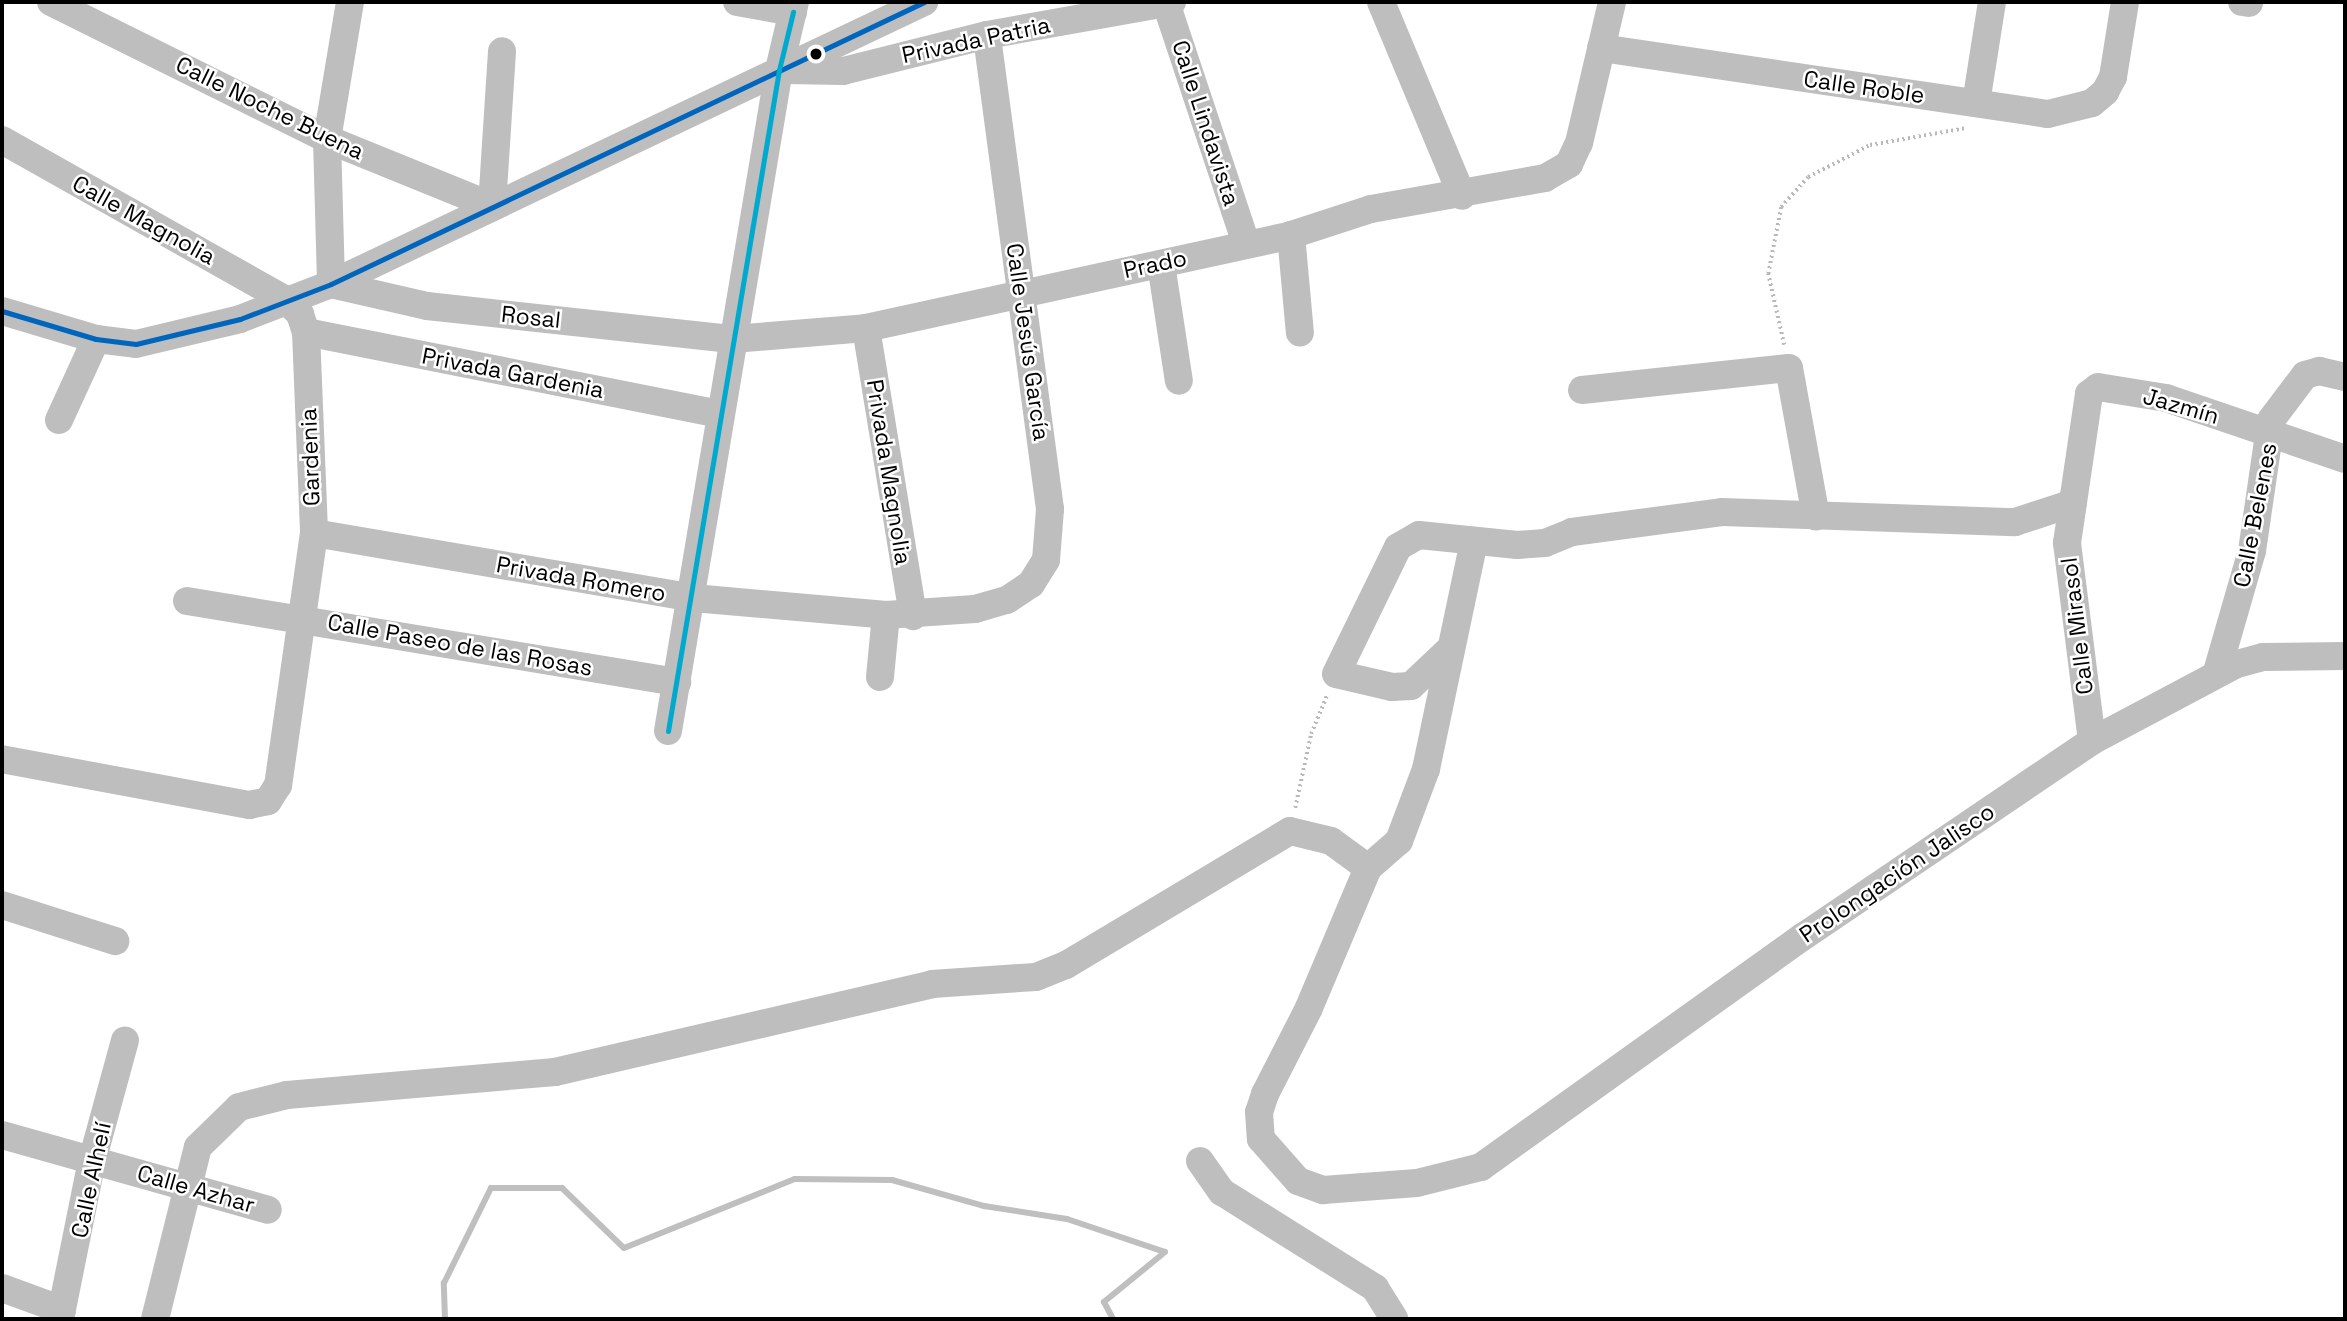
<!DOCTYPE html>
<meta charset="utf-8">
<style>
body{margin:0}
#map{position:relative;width:2347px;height:1321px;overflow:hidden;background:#fff;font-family:"Space Grotesk",sans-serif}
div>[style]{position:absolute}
.stream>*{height:6px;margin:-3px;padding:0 3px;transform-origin:3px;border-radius:3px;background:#bfbfbf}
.path>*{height:3.5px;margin-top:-1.75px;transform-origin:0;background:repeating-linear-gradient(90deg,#b9b9b9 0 2px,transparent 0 5.5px)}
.minor>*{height:28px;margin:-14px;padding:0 14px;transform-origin:14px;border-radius:14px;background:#bebebe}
.bus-1>*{height:5px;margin:-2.5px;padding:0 2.5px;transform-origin:2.5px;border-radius:2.5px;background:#0065bd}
.bus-2>*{height:5px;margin:-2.5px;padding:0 2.5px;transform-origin:2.5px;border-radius:2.5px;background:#00a9ce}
.dots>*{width:19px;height:19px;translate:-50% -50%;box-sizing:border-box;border:4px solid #fff;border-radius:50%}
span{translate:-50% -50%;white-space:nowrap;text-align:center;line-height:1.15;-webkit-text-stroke:5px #fff;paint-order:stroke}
.street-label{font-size:23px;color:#000}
.frame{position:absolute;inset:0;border:4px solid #000;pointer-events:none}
</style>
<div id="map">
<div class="stream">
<div style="left:445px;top:1319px;width:36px;rotate:-92deg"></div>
<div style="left:444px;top:1283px;width:106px;rotate:-63.7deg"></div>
<div style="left:491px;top:1188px;width:71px"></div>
<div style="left:562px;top:1188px;width:86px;rotate:44.1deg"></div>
<div style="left:624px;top:1248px;width:184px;rotate:-22deg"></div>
<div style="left:795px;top:1179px;width:97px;rotate:0.6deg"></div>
<div style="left:892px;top:1180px;width:96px;rotate:15.8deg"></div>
<div style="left:984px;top:1206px;width:84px;rotate:8.9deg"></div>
<div style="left:1067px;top:1219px;width:103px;rotate:18.6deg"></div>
<div style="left:1165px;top:1252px;width:79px;rotate:140.7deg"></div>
<div style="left:1104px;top:1302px;width:19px;rotate:62deg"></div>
</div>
<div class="path">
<div style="left:1784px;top:345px;width:73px;rotate:-102.7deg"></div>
<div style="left:1768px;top:274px;width:68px;rotate:-79deg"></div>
<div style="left:1781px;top:207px;width:40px;rotate:-48deg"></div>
<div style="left:1808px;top:177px;width:70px;rotate:-27.3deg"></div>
<div style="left:1870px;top:145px;width:97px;rotate:-10deg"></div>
<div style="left:1295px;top:808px;width:76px;rotate:-77.8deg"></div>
<div style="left:1311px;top:734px;width:42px;rotate:-67.7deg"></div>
</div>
<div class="minor">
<div style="left:51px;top:2px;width:308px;rotate:26.4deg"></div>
<div style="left:327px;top:139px;width:178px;rotate:22.1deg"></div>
<div style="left:492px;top:206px;width:155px;rotate:-86.3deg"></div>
<div style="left:350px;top:2px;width:139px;rotate:99.5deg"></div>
<div style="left:327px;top:139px;width:145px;rotate:88.4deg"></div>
<div style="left:331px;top:284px;width:98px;rotate:12.9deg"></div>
<div style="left:427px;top:306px;width:308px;rotate:6.2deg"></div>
<div style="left:733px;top:339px;width:133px;rotate:-4.7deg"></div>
<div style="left:866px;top:328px;width:435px;rotate:-12.3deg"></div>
<div style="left:1291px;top:235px;width:84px;rotate:-18deg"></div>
<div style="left:1371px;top:209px;width:177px;rotate:-10.1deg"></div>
<div style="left:1545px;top:178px;width:28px;rotate:-30deg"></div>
<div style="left:1569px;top:164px;width:23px;rotate:-65deg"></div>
<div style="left:1579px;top:143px;width:145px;rotate:-76.8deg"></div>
<div style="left:737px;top:2px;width:57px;rotate:10.1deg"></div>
<div style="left:1381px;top:2px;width:210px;rotate:67.3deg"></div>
<div style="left:2242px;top:2px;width:7px;rotate:8deg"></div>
<div style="left:1166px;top:3px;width:254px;rotate:71.6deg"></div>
<div style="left:1601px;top:48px;width:452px;rotate:8.4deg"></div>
<div style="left:2048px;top:114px;width:45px;rotate:-14deg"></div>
<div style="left:2092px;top:103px;width:17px;rotate:-40deg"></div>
<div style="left:2105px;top:92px;width:17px;rotate:-62deg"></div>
<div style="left:2113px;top:77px;width:76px;rotate:-80.9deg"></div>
<div style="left:785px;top:70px;width:58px;rotate:1deg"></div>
<div style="left:843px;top:71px;width:148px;rotate:-14deg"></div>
<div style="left:987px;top:35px;width:188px;rotate:-10.1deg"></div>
<div style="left:1976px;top:103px;width:102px;rotate:-81deg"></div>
<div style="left:2px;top:140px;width:326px;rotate:29.4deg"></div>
<div style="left:286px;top:300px;width:20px;rotate:45deg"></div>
<div style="left:300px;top:314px;width:19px;rotate:72deg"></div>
<div style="left:306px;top:332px;width:201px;rotate:87.7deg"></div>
<div style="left:314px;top:533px;width:255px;rotate:98.1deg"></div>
<div style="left:278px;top:785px;width:19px;rotate:122deg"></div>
<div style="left:268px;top:801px;width:19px;rotate:168deg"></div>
<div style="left:249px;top:805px;width:251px;rotate:-169.5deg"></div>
<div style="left:1291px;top:235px;width:98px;rotate:84.8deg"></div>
<div style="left:1161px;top:264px;width:118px;rotate:81.3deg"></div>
<div style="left:2px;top:311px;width:98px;rotate:16.6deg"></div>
<div style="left:96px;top:339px;width:40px;rotate:7.1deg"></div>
<div style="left:136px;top:344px;width:107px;rotate:-13.5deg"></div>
<div style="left:240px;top:319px;width:97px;rotate:-21deg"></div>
<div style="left:331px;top:284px;width:657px;rotate:-25.43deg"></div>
<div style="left:866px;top:328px;width:292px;rotate:80.7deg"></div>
<div style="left:306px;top:332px;width:423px;rotate:11.2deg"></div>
<div style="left:1582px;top:390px;width:208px;rotate:-6.1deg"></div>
<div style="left:1789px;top:368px;width:151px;rotate:79.7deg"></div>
<div style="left:59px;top:420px;width:89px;rotate:-65.4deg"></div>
<div style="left:314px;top:533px;width:385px;rotate:9.7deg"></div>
<div style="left:693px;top:598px;width:194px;rotate:5deg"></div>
<div style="left:886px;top:615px;width:89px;rotate:-3.9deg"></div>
<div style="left:975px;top:609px;width:33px;rotate:-16deg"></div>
<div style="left:1007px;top:600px;width:29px;rotate:-34deg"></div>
<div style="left:1031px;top:584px;width:28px;rotate:-58deg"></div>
<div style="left:1046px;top:560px;width:51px;rotate:-85.5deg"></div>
<div style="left:1050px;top:509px;width:478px;rotate:-97.6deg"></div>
<div style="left:187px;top:601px;width:497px;rotate:9.4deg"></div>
<div style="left:1448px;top:651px;width:51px;rotate:136.6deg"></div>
<div style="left:1411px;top:686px;width:19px;rotate:177deg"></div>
<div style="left:1392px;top:687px;width:57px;rotate:-166.9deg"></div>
<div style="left:1336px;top:674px;width:141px;rotate:-64deg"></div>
<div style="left:1398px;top:547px;width:24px;rotate:-30deg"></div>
<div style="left:1419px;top:535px;width:99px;rotate:5.8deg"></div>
<div style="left:1517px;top:545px;width:28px;rotate:-4deg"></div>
<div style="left:1545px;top:543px;width:29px;rotate:-22deg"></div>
<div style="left:1572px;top:532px;width:151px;rotate:-7.6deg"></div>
<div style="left:1722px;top:512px;width:293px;rotate:2deg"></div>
<div style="left:2015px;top:522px;width:61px;rotate:-18.1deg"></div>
<div style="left:2217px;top:672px;width:126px;rotate:-73.9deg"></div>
<div style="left:2252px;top:551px;width:132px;rotate:-81.7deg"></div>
<div style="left:2271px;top:420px;width:56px;rotate:-52.9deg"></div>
<div style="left:2305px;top:375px;width:15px;rotate:-16deg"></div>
<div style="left:2319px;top:371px;width:27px;rotate:13deg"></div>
<div style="left:880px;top:677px;width:62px;rotate:-84.5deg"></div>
<div style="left:668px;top:731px;width:670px;rotate:-80.47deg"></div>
<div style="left:779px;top:70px;width:70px;rotate:-76.8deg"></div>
<div style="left:2092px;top:741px;width:200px;rotate:-97.2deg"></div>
<div style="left:2067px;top:543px;width:151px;rotate:-81.6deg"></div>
<div style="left:2089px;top:394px;width:11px;rotate:-38deg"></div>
<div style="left:2098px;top:387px;width:69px;rotate:9.2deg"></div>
<div style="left:2166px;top:398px;width:189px;rotate:18.8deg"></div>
<div style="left:1368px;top:868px;width:41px;rotate:-41.1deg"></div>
<div style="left:1399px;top:841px;width:77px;rotate:-69.4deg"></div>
<div style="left:1426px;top:769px;width:232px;rotate:-78.1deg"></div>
<div style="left:2px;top:905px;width:119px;rotate:17.7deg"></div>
<div style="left:2px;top:1135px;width:276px;rotate:15.7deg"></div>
<div style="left:1200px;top:1161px;width:38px;rotate:55deg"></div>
<div style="left:1222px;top:1192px;width:181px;rotate:32.1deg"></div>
<div style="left:1375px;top:1288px;width:36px;rotate:58deg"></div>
<div style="left:2px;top:1288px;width:64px;rotate:20.1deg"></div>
<div style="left:60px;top:1319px;width:161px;rotate:-78.6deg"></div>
<div style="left:92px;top:1161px;width:125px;rotate:-74.7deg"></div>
<div style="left:155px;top:1319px;width:177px;rotate:-76deg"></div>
<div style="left:198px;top:1147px;width:57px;rotate:-44.3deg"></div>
<div style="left:239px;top:1107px;width:49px;rotate:-14deg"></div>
<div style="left:287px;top:1095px;width:269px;rotate:-4.9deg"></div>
<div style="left:555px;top:1072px;width:387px;rotate:-13.1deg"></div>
<div style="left:932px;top:984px;width:104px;rotate:-3.9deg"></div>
<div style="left:1036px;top:977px;width:32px;rotate:-22deg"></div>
<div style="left:1066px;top:965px;width:261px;rotate:-30.9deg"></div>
<div style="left:1290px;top:831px;width:42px;rotate:13.7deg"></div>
<div style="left:1331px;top:841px;width:46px;rotate:36.1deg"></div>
<div style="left:1368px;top:868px;width:152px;rotate:112.9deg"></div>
<div style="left:1309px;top:1008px;width:97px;rotate:117.1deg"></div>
<div style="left:1265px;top:1094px;width:19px;rotate:108deg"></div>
<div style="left:1259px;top:1112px;width:27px;rotate:86deg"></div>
<div style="left:1261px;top:1139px;width:56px;rotate:48.6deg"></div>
<div style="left:1298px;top:1181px;width:27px;rotate:20deg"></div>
<div style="left:1323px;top:1190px;width:94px;rotate:-4.3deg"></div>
<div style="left:1417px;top:1183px;width:66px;rotate:-14deg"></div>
<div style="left:1481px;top:1167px;width:397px;rotate:-35.6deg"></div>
<div style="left:1804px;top:936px;width:348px;rotate:-34.1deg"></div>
<div style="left:2092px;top:741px;width:164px;rotate:-28deg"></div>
<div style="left:2237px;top:664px;width:27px;rotate:-15deg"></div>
<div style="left:2263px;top:657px;width:82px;rotate:-0.7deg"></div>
</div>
<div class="bus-1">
<div style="left:2px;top:311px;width:98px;rotate:16.6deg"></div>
<div style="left:96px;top:339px;width:40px;rotate:7.1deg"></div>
<div style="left:136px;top:344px;width:107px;rotate:-13.5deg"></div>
<div style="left:240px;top:319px;width:97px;rotate:-21deg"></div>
<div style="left:331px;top:284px;width:657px;rotate:-25.43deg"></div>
</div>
<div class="bus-2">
<div style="left:668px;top:731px;width:670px;rotate:-80.47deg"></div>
<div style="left:779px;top:70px;width:60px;rotate:-76.4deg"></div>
</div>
<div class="dots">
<div style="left:816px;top:54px;background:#000"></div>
</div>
<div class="street-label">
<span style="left:976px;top:40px;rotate:-12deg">Privada Patria</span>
<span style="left:1864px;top:87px;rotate:8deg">Calle Roble</span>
<span style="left:270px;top:108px;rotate:26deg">Calle Noche Buena</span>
<span style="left:1206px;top:123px;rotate:72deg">Calle Lindavista</span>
<span style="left:144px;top:220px;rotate:29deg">Calle Magnolia</span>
<span style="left:1155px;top:264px;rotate:-12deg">Prado</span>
<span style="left:531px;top:317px;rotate:6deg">Rosal</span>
<span style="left:1028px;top:342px;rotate:82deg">Calle Jesús García</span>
<span style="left:513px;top:373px;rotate:11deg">Privada Gardenia</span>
<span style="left:2181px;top:406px;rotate:16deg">Jazmín</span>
<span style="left:310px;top:457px;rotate:-92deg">Gardenia</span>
<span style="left:889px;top:472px;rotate:81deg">Privada Magnolia</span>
<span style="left:2255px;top:515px;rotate:-79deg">Calle Belenes</span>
<span style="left:581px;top:579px;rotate:10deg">Privada Romero</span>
<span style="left:2077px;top:626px;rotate:-97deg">Calle Mirasol</span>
<span style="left:460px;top:645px;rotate:10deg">Calle Paseo de las Rosas</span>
<span style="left:1897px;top:873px;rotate:-34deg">Prolongación Jalisco</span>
<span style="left:91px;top:1180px;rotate:-78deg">Calle Alhelí</span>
<span style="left:196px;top:1189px;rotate:16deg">Calle Azhar</span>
</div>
<div class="frame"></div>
</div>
